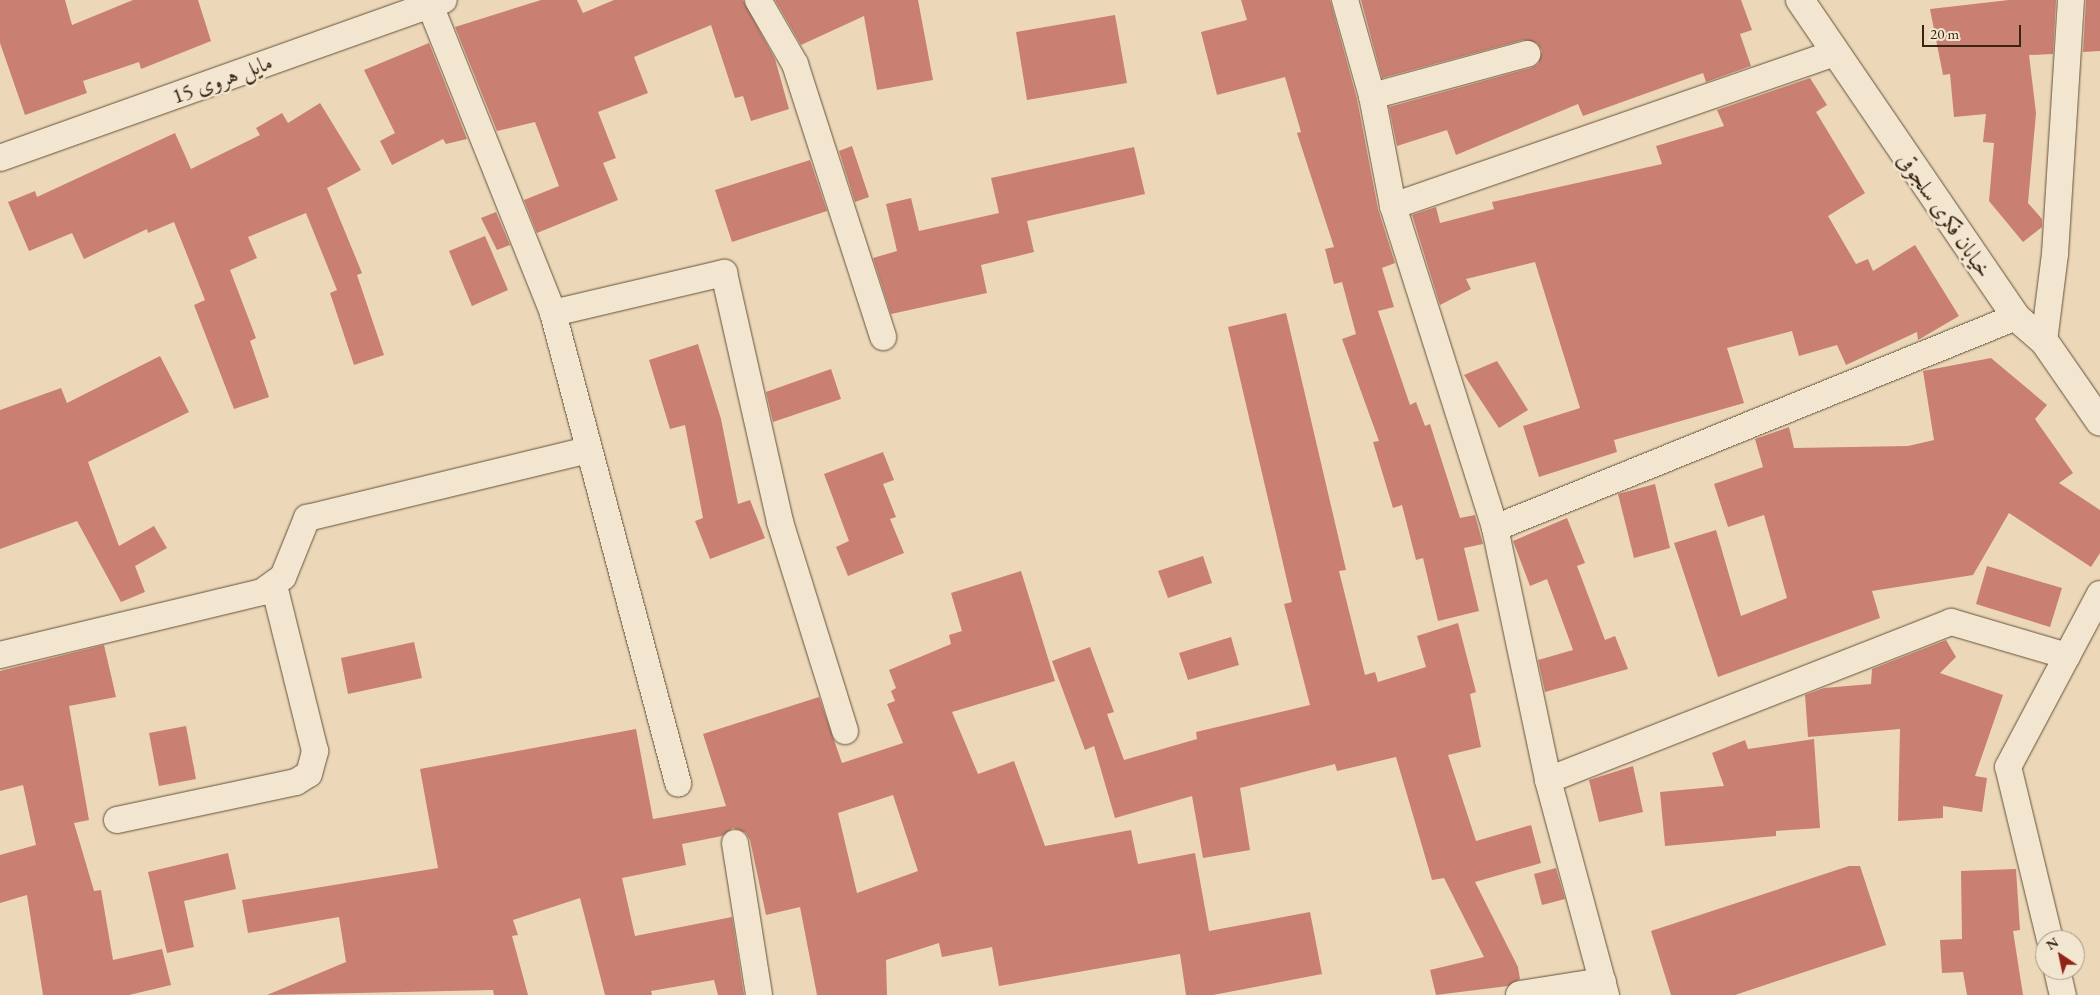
<!DOCTYPE html>
<meta charset="utf-8">
<style>
body{margin:0}
#map{position:relative;width:2100px;height:995px;overflow:hidden;background:#ecd8b8;font-family:"EB Garamond",Amiri,serif}
div>[style]{position:absolute}
.building>*{inset:0;background:#c97f71}
.roads{filter:drop-shadow(0 0 1px #64523c) drop-shadow(0 0 1px #64523c)}
.minor>*{height:26px;margin:-13px;padding:0 13px;transform-origin:13px;border-radius:13px;background:#f3e6d1}
.tertiary>*{height:28px;margin:-14px;padding:0 14px;transform-origin:14px;border-radius:14px;background:#f3e6d1}
span{translate:-50% -50%;white-space:nowrap;text-align:center;line-height:1.15;-webkit-text-stroke:5px #f3e6d1;paint-order:stroke}
.street-label{font-size:22px;color:#372512}
.north{position:absolute;left:2035px;top:930px;width:50px;height:50px;box-sizing:border-box;background:#f3e6d1;border:1px solid #a89985;border-radius:50%;rotate:326deg;font-size:14px;font-weight:700;line-height:20px;text-align:center;color:#372512}
.north::after{content:'';display:block;margin:auto;width:18px;height:22px;background:#8f2418;clip-path:polygon(50% 0,100% 100%,50% 72%,0 100%)}
.scale{position:absolute;left:1922px;top:25px;width:99px;height:22px;box-sizing:border-box;border:2px solid #372512;border-top:0;padding-left:6px;font-size:15px;line-height:18px;white-space:nowrap;color:#372512;-webkit-text-stroke:4px #f3e6d1;paint-order:stroke}
</style>
<div id="map">
<div class="building">
<div style="clip-path:polygon(0 0,65px 0,72px 25px,133px 0,198px 0,211px 41px,141px 69px,139px 62px,83px 81px,87px 93px,25px 115px,0 43px)"></div>
<div style="clip-path:polygon(541px 0,577px 0,583px 13px,614px 0,743px 0,775px 59px,789px 109px,751px 121px,743px 96px,735px 98px,711px 25px,634px 57px,648px 93px,598px 112px,616px 158px,603px 163px,618px 200px,537px 233px,524px 200px,559px 186px,535px 122px,497px 131px,455px 27px)"></div>
<div style="clip-path:polygon(775px 0,918px 0,933px 80px,877px 90px,864px 16px,801px 45px)"></div>
<div style="clip-path:polygon(1241px 0,1330px 0,1357px 99px,1378px 209px,1395px 263px,1382px 268px,1394px 307px,1378px 311px,1410px 405px,1416px 402px,1425px 426px,1430px 424px,1460px 518px,1475px 515px,1483px 544px,1464px 548px,1479px 611px,1438px 621px,1423px 558px,1416px 560px,1402px 505px,1393px 508px,1373px 442px,1379px 441px,1342px 339px,1356px 334px,1342px 282px,1334px 284px,1325px 249px,1334px 247px,1297px 133px,1301px 132px,1285px 77px,1217px 95px,1201px 32px,1247px 20px)"></div>
<div style="clip-path:polygon(1361px 0,1741px 0,1752px 30px,1740px 34px,1751px 66px,1706px 82px,1703px 73px,1583px 116px,1578px 104px,1456px 155px,1447px 130px,1397px 146px,1389px 107px,1531px 68px,1538px 64px,1542px 51px,1537px 43px,1523px 40px,1382px 78px)"></div>
<div style="clip-path:polygon(2009px 0,2056px 0,2053px 54px,2029px 55px,2036px 113px,2028px 203px,2042px 219px,2042px 227px,2023px 242px,1989px 201px,1994px 143px,1983px 142px,1986px 114px,1954px 117px,1950px 74px,1943px 75px,1930px 9px)"></div>
<div style="clip-path:polygon(2086px 0,2100px 0,2100px 51px,2083px 52px)"></div>
<div style="clip-path:polygon(1115px 15px,1127px 83px,1027px 100px,1016px 32px)"></div>
<div style="clip-path:polygon(429px 43px,467px 139px,446px 144px,443px 139px,392px 165px,380px 141px,395px 133px,364px 70px)"></div>
<div style="clip-path:polygon(1810px 78px,1827px 105px,1816px 112px,1865px 193px,1828px 216px,1856px 264px,1868px 259px,1873px 271px,1915px 245px,1959px 316px,1918px 340px,1917px 332px,1846px 365px,1837px 345px,1799px 356px,1792px 331px,1727px 348px,1744px 403px,1614px 440px,1617px 452px,1539px 477px,1523px 426px,1580px 408px,1535px 262px,1466px 279px,1471px 289px,1440px 305px,1412px 215px,1436px 207px,1440px 223px,1494px 209px,1492px 202px,1662px 164px,1656px 146px,1724px 126px,1717px 110px)"></div>
<div style="clip-path:polygon(320px 103px,361px 170px,327px 188px,362px 273px,357px 275px,384px 355px,354px 365px,330px 293px,337px 290px,306px 213px,248px 237px,257px 258px,230px 270px,256px 338px,250px 341px,269px 397px,234px 409px,194px 305px,205px 300px,174px 222px,148px 233px,147px 229px,84px 259px,72px 233px,29px 251px,8px 202px,35px 191px,37px 197px,175px 133px,191px 169px,260px 135px,256px 128px,282px 113px,288px 123px)"></div>
<div style="clip-path:polygon(852px 146px,869px 197px,855px 202px,839px 151px)"></div>
<div style="clip-path:polygon(1134px 147px,1145px 194px,1027px 221px,1034px 252px,981px 265px,987px 293px,891px 314px,873px 258px,897px 251px,886px 204px,911px 198px,919px 231px,999px 213px,991px 178px)"></div>
<div style="clip-path:polygon(810px 160px,827px 211px,732px 242px,715px 190px)"></div>
<div style="clip-path:polygon(496px 212px,510px 245px,497px 250px,481px 218px)"></div>
<div style="clip-path:polygon(485px 236px,508px 290px,472px 306px,449px 251px)"></div>
<div style="clip-path:polygon(1286px 313px,1346px 570px,1339px 571px,1365px 675px,1375px 672px,1378px 682px,1426px 667px,1417px 636px,1458px 623px,1476px 692px,1470px 694px,1481px 747px,1448px 755px,1476px 841px,1531px 825px,1541px 863px,1475px 882px,1518px 967px,1520px 979px,1508px 986px,1436px 995px,1430px 970px,1484px 957px,1444px 878px,1432px 880px,1396px 757px,1337px 771px,1335px 764px,1240px 788px,1250px 850px,1203px 858px,1192px 796px,1115px 818px,1094px 746px,1085px 750px,1052px 661px,1090px 647px,1114px 712px,1107px 714px,1124px 760px,1197px 739px,1196px 732px,1310px 705px,1284px 604px,1292px 602px,1228px 327px)"></div>
<div style="clip-path:polygon(698px 344px,721px 419px,738px 504px,750px 500px,765px 538px,710px 559px,695px 521px,703px 518px,685px 425px,670px 429px,649px 360px)"></div>
<div style="clip-path:polygon(160px 356px,189px 412px,88px 462px,119px 546px,154px 526px,167px 548px,135px 566px,145px 592px,121px 602px,77px 521px,0 549px,0 410px,61px 388px,67px 403px)"></div>
<div style="clip-path:polygon(1991px 358px,2047px 405px,2035px 419px,2073px 473px,2059px 483px,2100px 510px,2100px 553px,2091px 567px,2009px 513px,1973px 575px,1872px 591px,1880px 618px,1718px 677px,1674px 543px,1716px 530px,1741px 616px,1787px 598px,1764px 515px,1728px 527px,1714px 484px,1763px 467px,1755px 439px,1789px 427px,1794px 448px,1908px 446px,1934px 440px,1923px 371px)"></div>
<div style="clip-path:polygon(1497px 361px,1528px 410px,1499px 428px,1464px 375px)"></div>
<div style="clip-path:polygon(831px 369px,841px 399px,773px 422px,766px 392px)"></div>
<div style="clip-path:polygon(883px 452px,894px 480px,883px 484px,896px 517px,890px 519px,904px 553px,848px 576px,836px 547px,849px 541px,824px 474px)"></div>
<div style="clip-path:polygon(1655px 484px,1670px 548px,1634px 558px,1618px 494px)"></div>
<div style="clip-path:polygon(1567px 518px,1585px 563px,1577px 566px,1605px 640px,1615px 636px,1628px 669px,1545px 692px,1538px 660px,1573px 650px,1547px 579px,1530px 586px,1513px 541px)"></div>
<div style="clip-path:polygon(1203px 556px,1212px 583px,1168px 598px,1158px 571px)"></div>
<div style="clip-path:polygon(1987px 566px,2062px 588px,2050px 627px,1976px 604px)"></div>
<div style="clip-path:polygon(evenodd,1021px 571px,1055px 681px,952px 712px,978px 774px,1014px 761px,1045px 846px,1131px 830px,1138px 864px,1195px 853px,1209px 931px,1310px 912px,1322px 974px,1213px 995px,1186px 995px,1180px 954px,999px 986px,992px 947px,942px 957px,939px 943px,886px 960px,887px 995px,817px 995px,800px 907px,766px 915px,750px 840px,746px 833px,733px 828px,722px 836px,682px 844px,686px 865px,622px 878px,635px 936px,732px 917px,744px 995px,718px 995px,714px 980px,651px 991px,652px 995px,605px 995px,580px 898px,513px 920px,518px 935px,512px 936px,528px 995px,494px 995px,493px 990px,267px 995px,346px 962px,339px 917px,248px 933px,242px 900px,438px 868px,420px 769px,636px 729px,653px 819px,726px 806px,703px 734px,819px 697px,842px 763px,903px 743px,887px 704px,895px 701px,891px 691px,896px 688px,889px 670px,951px 644px,949px 635px,962px 631px,951px 593px,1021px 571px,893px 795px,918px 871px,857px 893px,838px 813px,893px 795px)"></div>
<div style="clip-path:polygon(1231px 637px,1239px 665px,1188px 680px,1179px 653px)"></div>
<div style="clip-path:polygon(1946px 640px,1956px 657px,1940px 673px,2003px 695px,1975px 776px,1987px 778px,1982px 812px,1943px 806px,1943px 818px,1898px 821px,1900px 729px,1808px 737px,1805px 695px,1824px 688px,1871px 684px,1872px 669px)"></div>
<div style="clip-path:polygon(414px 642px,422px 678px,348px 694px,341px 658px)"></div>
<div style="clip-path:polygon(104px 645px,116px 697px,69px 706px,89px 820px,74px 823px,94px 891px,101px 890px,113px 960px,162px 949px,171px 985px,129px 995px,43px 995px,27px 895px,0 903px,0 855px,36px 845px,23px 785px,0 791px,0 671px)"></div>
<div style="clip-path:polygon(186px 726px,196px 779px,159px 786px,149px 733px)"></div>
<div style="clip-path:polygon(1814px 739px,1820px 828px,1776px 831px,1776px 836px,1665px 846px,1660px 792px,1724px 786px,1712px 753px,1745px 740px,1748px 749px)"></div>
<div style="clip-path:polygon(1633px 766px,1643px 812px,1599px 822px,1589px 780px)"></div>
<div style="clip-path:polygon(228px 853px,236px 889px,184px 901px,194px 947px,167px 953px,148px 872px)"></div>
<div style="clip-path:polygon(1849px 866px,1860px 866px,1886px 945px,1735px 995px,1671px 995px,1651px 931px)"></div>
<div style="clip-path:polygon(1556px 868px,1565px 899px,1542px 905px,1534px 874px)"></div>
<div style="clip-path:polygon(2016px 869px,2020px 930px,2013px 931px,2023px 995px,1967px 995px,1963px 972px,1942px 973px,1940px 940px,1962px 939px,1961px 871px)"></div>
</div>
<div class="roads">
<div class="minor">
<div style="left:428px;top:0;width:337px;rotate:68.2deg"></div>
<div style="left:553px;top:313px;width:487px;rotate:75.1deg"></div>
<div style="left:758px;top:0;width:74px;rotate:60deg"></div>
<div style="left:795px;top:64px;width:287px;rotate:72.1deg"></div>
<div style="left:1345px;top:0;width:100px;rotate:74.3deg"></div>
<div style="left:1372px;top:96px;width:112px;rotate:79.2deg"></div>
<div style="left:1393px;top:206px;width:338px;rotate:72.4deg"></div>
<div style="left:1495px;top:528px;width:258px;rotate:78.1deg"></div>
<div style="left:1548px;top:780px;width:223px;rotate:74.9deg"></div>
<div style="left:1372px;top:96px;width:161px;rotate:-15.2deg"></div>
<div style="left:0;top:158px;width:471px;rotate:-19.6deg"></div>
<div style="left:1393px;top:206px;width:466px;rotate:-19.1deg"></div>
<div style="left:553px;top:313px;width:176px;rotate:-13.2deg"></div>
<div style="left:724px;top:273px;width:255px;rotate:77.3deg"></div>
<div style="left:780px;top:522px;width:219px;rotate:72.7deg"></div>
<div style="left:2044px;top:341px;width:88px;rotate:-82.8deg"></div>
<div style="left:2055px;top:254px;width:255px;rotate:-86.4deg"></div>
<div style="left:1495px;top:528px;width:562px;rotate:-22.05deg"></div>
<div style="left:0;top:655px;width:269px;rotate:-13.5deg"></div>
<div style="left:262px;top:592px;width:26px;rotate:-36deg"></div>
<div style="left:283px;top:577px;width:64px;rotate:-67.9deg"></div>
<div style="left:307px;top:518px;width:290px;rotate:-13.6deg"></div>
<div style="left:1548px;top:780px;width:433px;rotate:-21.4deg"></div>
<div style="left:1951px;top:622px;width:121px;rotate:16.3deg"></div>
<div style="left:117px;top:820px;width:183px;rotate:-12deg"></div>
<div style="left:296px;top:782px;width:15px;rotate:-32deg"></div>
<div style="left:309px;top:774px;width:24px;rotate:-75deg"></div>
<div style="left:315px;top:751px;width:171px;rotate:-103.9deg"></div>
<div style="left:735px;top:843px;width:154px;rotate:81deg"></div>
<div style="left:2050px;top:940px;width:178px;rotate:-103.6deg"></div>
<div style="left:2008px;top:767px;width:196px;rotate:-62deg"></div>
<div style="left:2057px;top:970px;width:26px;rotate:77deg"></div>
</div>
<div class="tertiary">
<div style="left:1800px;top:0;width:384px;rotate:55.7deg"></div>
<div style="left:2016px;top:317px;width:37px;rotate:41deg"></div>
<div style="left:2044px;top:341px;width:98px;rotate:55.3deg"></div>
<div style="left:1520px;top:995px;width:83px;rotate:-9deg"></div>
</div>
</div>
<div class="street-label">
<span style="left:222px;top:79px;rotate:-20deg">مایل هروی 15</span>
<span style="left:1945px;top:215px;rotate:55deg">خیابان فکری سلجوقی</span>
</div>
<div class="north">N</div>
<div class="scale">20 m</div>
</div>
